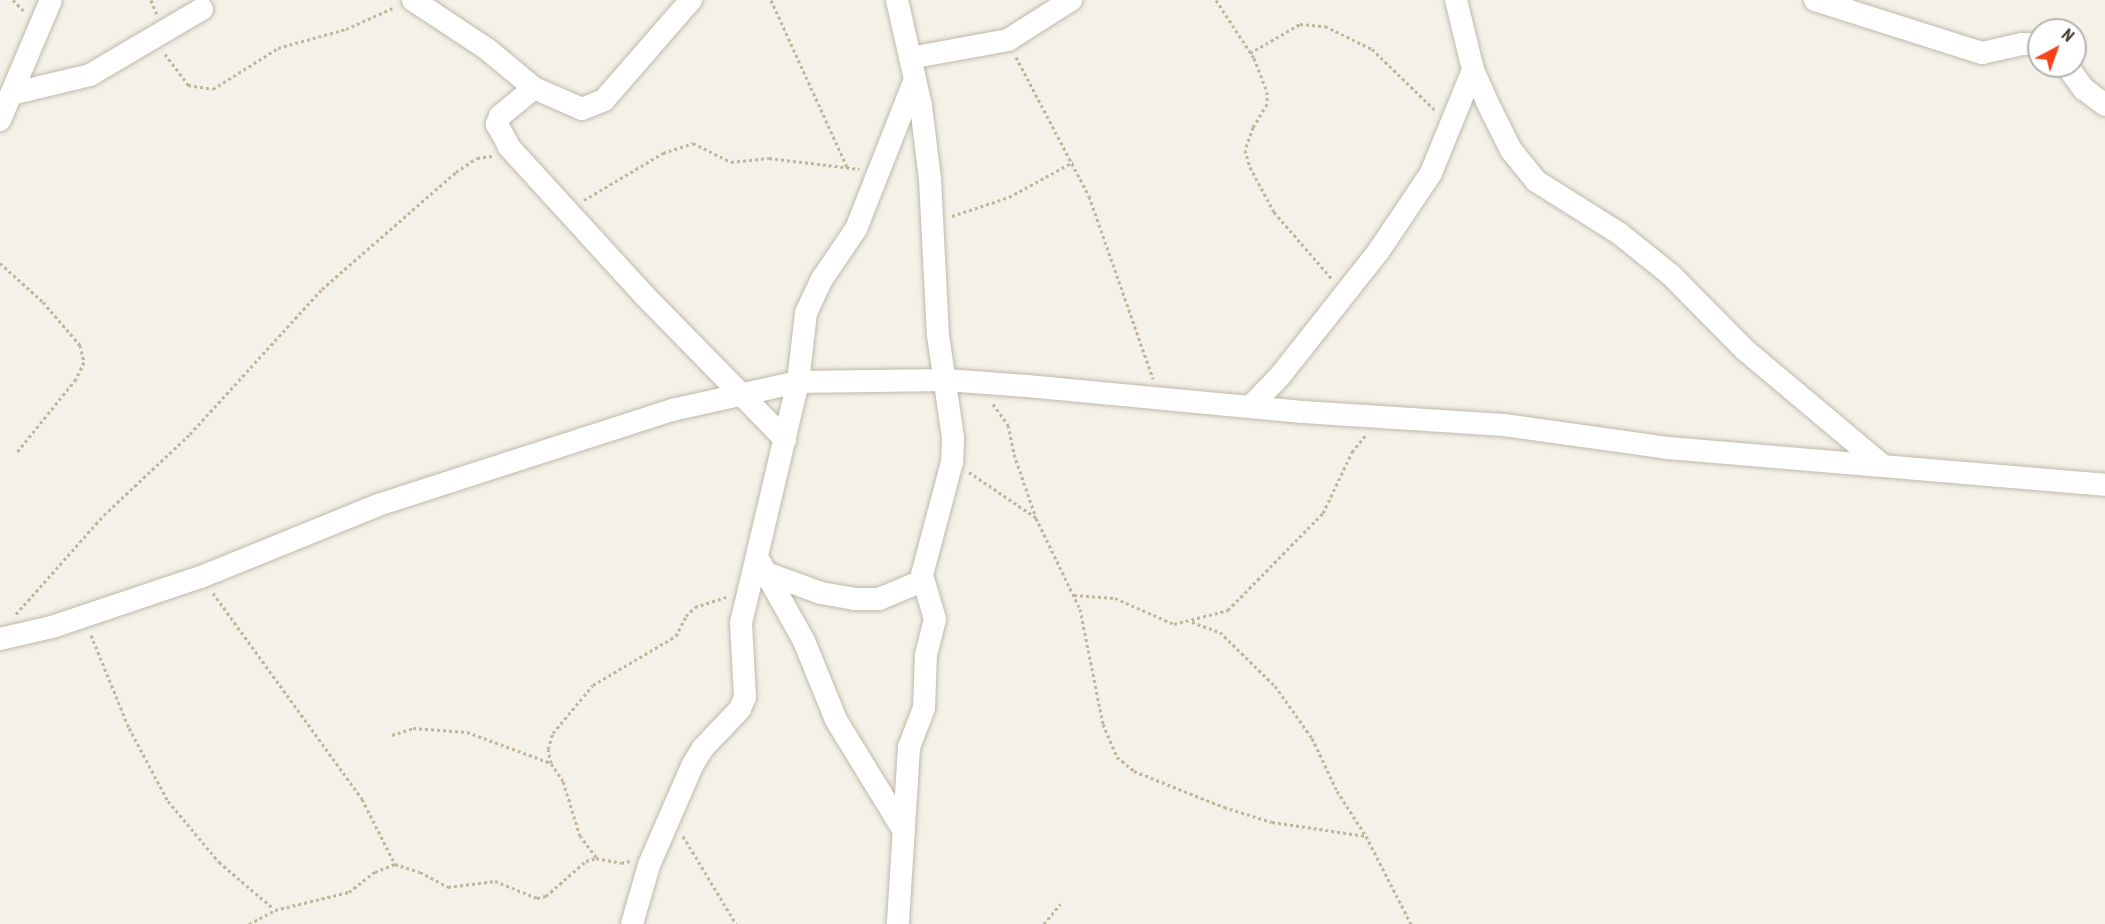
<!DOCTYPE html>
<style>
body{margin:0}
#map{position:relative;width:2105px;height:924px;overflow:hidden;background:#f4f1e8;font-family:"Roboto Condensed",sans-serif}
div>[style]{position:absolute}
.path>*{height:3px;margin-top:-1.5px;transform-origin:0;background:repeating-linear-gradient(90deg,#c1b59c 0 3px,transparent 0 6px)}
.roads{filter:drop-shadow(0 0 2px #bfb9ab) drop-shadow(0 0 2px #bfb9ab)}
.minor>*{height:22px;margin:-11px;padding:0 11px;transform-origin:11px;border-radius:11px;background:#fff}
span{translate:-50% -50%;white-space:nowrap;text-align:center;line-height:1.15;-webkit-text-stroke:5px #fff;paint-order:stroke}
.north{position:absolute;left:2027px;top:18px;width:60px;height:60px;box-sizing:border-box;background:#fff;border:2px solid #b5b3af;border-radius:50%;rotate:41deg;font-size:16px;font-weight:700;line-height:24px;text-align:center;color:#474137}
.north::after{content:'';display:block;margin:auto;width:21px;height:27px;background:#f9411a;clip-path:polygon(50% 0,100% 100%,50% 72%,0 100%)}
</style>
<div id="map">
<div class="path">
<div style="left:13px;top:0;width:16px;rotate:45deg"></div>
<div style="left:151px;top:0;width:16px;rotate:68deg"></div>
<div style="left:771px;top:0;width:183px;rotate:65.5deg"></div>
<div style="left:1216px;top:0;width:69px;rotate:56.8deg"></div>
<div style="left:1254px;top:58px;width:36px;rotate:69deg"></div>
<div style="left:1267px;top:92px;width:12px;rotate:90deg"></div>
<div style="left:1267px;top:104px;width:27px;rotate:121deg"></div>
<div style="left:1253px;top:127px;width:24px;rotate:109deg"></div>
<div style="left:1245px;top:150px;width:18px;rotate:74deg"></div>
<div style="left:1250px;top:167px;width:51px;rotate:61.9deg"></div>
<div style="left:1274px;top:212px;width:90px;rotate:49.1deg"></div>
<div style="left:1250px;top:53px;width:58px;rotate:-30.1deg"></div>
<div style="left:1300px;top:24px;width:25px;rotate:5deg"></div>
<div style="left:1325px;top:26px;width:52px;rotate:26.1deg"></div>
<div style="left:1372px;top:49px;width:88px;rotate:44.1deg"></div>
<div style="left:165px;top:54px;width:39px;rotate:53deg"></div>
<div style="left:188px;top:85px;width:25px;rotate:9deg"></div>
<div style="left:213px;top:89px;width:77px;rotate:-32.2deg"></div>
<div style="left:278px;top:48px;width:71px;rotate:-15.6deg"></div>
<div style="left:346px;top:29px;width:54px;rotate:-24.2deg"></div>
<div style="left:1016px;top:57px;width:157px;rotate:62.3deg"></div>
<div style="left:1089px;top:196px;width:194px;rotate:70.7deg"></div>
<div style="left:584px;top:200px;width:92px;rotate:-30.7deg"></div>
<div style="left:663px;top:153px;width:32px;rotate:-18deg"></div>
<div style="left:693px;top:143px;width:42px;rotate:26.6deg"></div>
<div style="left:731px;top:162px;width:38px;rotate:-6deg"></div>
<div style="left:769px;top:158px;width:91px;rotate:7deg"></div>
<div style="left:952px;top:216px;width:60px;rotate:-18.4deg"></div>
<div style="left:1009px;top:197px;width:73px;rotate:-28.7deg"></div>
<div style="left:0;top:263px;width:58px;rotate:42.2deg"></div>
<div style="left:43px;top:302px;width:57px;rotate:49.3deg"></div>
<div style="left:80px;top:345px;width:17px;rotate:77deg"></div>
<div style="left:84px;top:362px;width:19px;rotate:115deg"></div>
<div style="left:76px;top:379px;width:94px;rotate:128.9deg"></div>
<div style="left:993px;top:404px;width:26px;rotate:54deg"></div>
<div style="left:1008px;top:425px;width:30px;rotate:78deg"></div>
<div style="left:1014px;top:454px;width:68px;rotate:71deg"></div>
<div style="left:1036px;top:518px;width:101px;rotate:64.2deg"></div>
<div style="left:1080px;top:609px;width:117px;rotate:78.7deg"></div>
<div style="left:1103px;top:724px;width:36px;rotate:67deg"></div>
<div style="left:1117px;top:757px;width:22px;rotate:39deg"></div>
<div style="left:1134px;top:771px;width:97px;rotate:21.8deg"></div>
<div style="left:1224px;top:807px;width:50px;rotate:17.4deg"></div>
<div style="left:1272px;top:822px;width:95px;rotate:8.5deg"></div>
<div style="left:969px;top:472px;width:80px;rotate:34.3deg"></div>
<div style="left:213px;top:593px;width:254px;rotate:54.1deg"></div>
<div style="left:362px;top:799px;width:73px;rotate:63.1deg"></div>
<div style="left:1074px;top:595px;width:41px;rotate:4.2deg"></div>
<div style="left:1115px;top:598px;width:64px;rotate:23.8deg"></div>
<div style="left:1174px;top:624px;width:56px;rotate:-14.5deg"></div>
<div style="left:1228px;top:610px;width:136px;rotate:-45.6deg"></div>
<div style="left:1323px;top:513px;width:68px;rotate:-64.6deg"></div>
<div style="left:1352px;top:452px;width:22px;rotate:-51deg"></div>
<div style="left:16px;top:614px;width:132px;rotate:-48.4deg"></div>
<div style="left:104px;top:515px;width:118px;rotate:-43.3deg"></div>
<div style="left:190px;top:434px;width:196px;rotate:-47.7deg"></div>
<div style="left:322px;top:289px;width:178px;rotate:-41.1deg"></div>
<div style="left:456px;top:172px;width:25px;rotate:-34deg"></div>
<div style="left:477px;top:158px;width:15px;rotate:-8deg"></div>
<div style="left:1192px;top:622px;width:30px;rotate:20deg"></div>
<div style="left:1220px;top:632px;width:77px;rotate:44.5deg"></div>
<div style="left:1275px;top:686px;width:64px;rotate:54.6deg"></div>
<div style="left:1312px;top:738px;width:59px;rotate:64.7deg"></div>
<div style="left:1337px;top:791px;width:54px;rotate:57.2deg"></div>
<div style="left:1366px;top:836px;width:99px;rotate:62.9deg"></div>
<div style="left:91px;top:635px;width:100px;rotate:67.8deg"></div>
<div style="left:129px;top:728px;width:83px;rotate:61.9deg"></div>
<div style="left:168px;top:801px;width:80px;rotate:50.1deg"></div>
<div style="left:219px;top:862px;width:72px;rotate:40.5deg"></div>
<div style="left:392px;top:735px;width:22px;rotate:-18deg"></div>
<div style="left:413px;top:728px;width:54px;rotate:4.2deg"></div>
<div style="left:467px;top:732px;width:90px;rotate:20.3deg"></div>
<div style="left:683px;top:836px;width:103px;rotate:58.9deg"></div>
<div style="left:596px;top:857px;width:26px;rotate:-127deg"></div>
<div style="left:580px;top:836px;width:58px;rotate:-107.2deg"></div>
<div style="left:563px;top:781px;width:22px;rotate:-124deg"></div>
<div style="left:551px;top:763px;width:14px;rotate:-102deg"></div>
<div style="left:548px;top:749px;width:17px;rotate:-73deg"></div>
<div style="left:553px;top:733px;width:62px;rotate:-50.2deg"></div>
<div style="left:593px;top:685px;width:96px;rotate:-30.6deg"></div>
<div style="left:676px;top:636px;width:22px;rotate:-63deg"></div>
<div style="left:686px;top:616px;width:13px;rotate:-45deg"></div>
<div style="left:695px;top:607px;width:33px;rotate:-18deg"></div>
<div style="left:249px;top:924px;width:30px;rotate:-28deg"></div>
<div style="left:275px;top:910px;width:76px;rotate:-13.7deg"></div>
<div style="left:349px;top:892px;width:33px;rotate:-38deg"></div>
<div style="left:375px;top:872px;width:22px;rotate:-22deg"></div>
<div style="left:395px;top:864px;width:26px;rotate:18deg"></div>
<div style="left:420px;top:872px;width:32px;rotate:28deg"></div>
<div style="left:448px;top:887px;width:47px;rotate:-7.3deg"></div>
<div style="left:495px;top:881px;width:45px;rotate:22deg"></div>
<div style="left:537px;top:898px;width:9px;rotate:-13deg"></div>
<div style="left:546px;top:896px;width:53px;rotate:-41.2deg"></div>
<div style="left:586px;top:861px;width:10px;rotate:-17deg"></div>
<div style="left:596px;top:858px;width:25px;rotate:11deg"></div>
<div style="left:621px;top:863px;width:9px;rotate:-13deg"></div>
<div style="left:1044px;top:924px;width:26px;rotate:-51deg"></div>
</div>
<div class="roads">
<div class="minor">
<div style="left:413px;top:0;width:89px;rotate:33.5deg"></div>
<div style="left:487px;top:49px;width:61px;rotate:39.7deg"></div>
<div style="left:534px;top:88px;width:52px;rotate:23.6deg"></div>
<div style="left:582px;top:109px;width:24px;rotate:-22deg"></div>
<div style="left:604px;top:100px;width:133px;rotate:-49deg"></div>
<div style="left:897px;top:0;width:109px;rotate:77.2deg"></div>
<div style="left:921px;top:106px;width:74px;rotate:83deg"></div>
<div style="left:930px;top:179px;width:156px;rotate:87.1deg"></div>
<div style="left:938px;top:335px;width:104px;rotate:81.7deg"></div>
<div style="left:953px;top:438px;width:24px;rotate:92deg"></div>
<div style="left:952px;top:462px;width:117px;rotate:104.9deg"></div>
<div style="left:922px;top:575px;width:46px;rotate:73.5deg"></div>
<div style="left:935px;top:619px;width:36px;rotate:104deg"></div>
<div style="left:926px;top:654px;width:54px;rotate:92.1deg"></div>
<div style="left:924px;top:708px;width:42px;rotate:111deg"></div>
<div style="left:909px;top:747px;width:177px;rotate:93.6deg"></div>
<div style="left:1456px;top:0;width:72px;rotate:76.3deg"></div>
<div style="left:1473px;top:70px;width:37px;rotate:66deg"></div>
<div style="left:1488px;top:104px;width:51px;rotate:63.4deg"></div>
<div style="left:1511px;top:150px;width:40px;rotate:51deg"></div>
<div style="left:1536px;top:181px;width:99px;rotate:32.2deg"></div>
<div style="left:1620px;top:234px;width:65px;rotate:38.8deg"></div>
<div style="left:1671px;top:275px;width:105px;rotate:45.4deg"></div>
<div style="left:1745px;top:350px;width:177px;rotate:40deg"></div>
<div style="left:1815px;top:0;width:175px;rotate:17.6deg"></div>
<div style="left:1982px;top:53px;width:41px;rotate:-12.7deg"></div>
<div style="left:2022px;top:44px;width:17px"></div>
<div style="left:910px;top:58px;width:100px;rotate:-10.4deg"></div>
<div style="left:1008px;top:40px;width:75px;rotate:-32.4deg"></div>
<div style="left:2067px;top:66px;width:29px;rotate:54deg"></div>
<div style="left:2084px;top:89px;width:26px;rotate:37deg"></div>
<div style="left:534px;top:88px;width:44px;rotate:140.5deg"></div>
<div style="left:500px;top:116px;width:9px;rotate:111deg"></div>
<div style="left:497px;top:124px;width:26px;rotate:62deg"></div>
<div style="left:509px;top:147px;width:200px;rotate:47.6deg"></div>
<div style="left:644px;top:295px;width:202px;rotate:45.6deg"></div>
<div style="left:11px;top:94px;width:81px;rotate:-13.5deg"></div>
<div style="left:90px;top:75px;width:130px;rotate:-30.5deg"></div>
<div style="left:0;top:120px;width:130px;rotate:-67deg"></div>
<div style="left:1250px;top:407px;width:43px;rotate:-45.9deg"></div>
<div style="left:1280px;top:376px;width:158px;rotate:-51.7deg"></div>
<div style="left:1378px;top:252px;width:95px;rotate:-56.1deg"></div>
<div style="left:1431px;top:173px;width:111px;rotate:-67.8deg"></div>
<div style="left:758px;top:559px;width:94px;rotate:60.7deg"></div>
<div style="left:804px;top:641px;width:85px;rotate:67.9deg"></div>
<div style="left:836px;top:720px;width:130px;rotate:58.5deg"></div>
<div style="left:769px;top:574px;width:55px;rotate:20.1deg"></div>
<div style="left:821px;top:593px;width:34px;rotate:10deg"></div>
<div style="left:854px;top:599px;width:25px"></div>
<div style="left:879px;top:599px;width:47px;rotate:-22.7deg"></div>
<div style="left:0;top:639px;width:53px;rotate:-13deg"></div>
<div style="left:52px;top:627px;width:157px;rotate:-18.6deg"></div>
<div style="left:201px;top:577px;width:191px;rotate:-22.1deg"></div>
<div style="left:378px;top:505px;width:309px;rotate:-17.9deg"></div>
<div style="left:672px;top:410px;width:129px;rotate:-12.5deg"></div>
<div style="left:798px;top:382px;width:148px;rotate:-0.8deg"></div>
<div style="left:946px;top:380px;width:81px;rotate:4.2deg"></div>
<div style="left:1027px;top:386px;width:277px;rotate:5.4deg"></div>
<div style="left:1303px;top:412px;width:201px;rotate:3.7deg"></div>
<div style="left:1504px;top:425px;width:165px;rotate:8deg"></div>
<div style="left:1667px;top:448px;width:440px;rotate:4.8deg"></div>
<div style="left:632px;top:924px;width:61px;rotate:-73.9deg"></div>
<div style="left:649px;top:865px;width:110px;rotate:-66.5deg"></div>
<div style="left:693px;top:764px;width:19px;rotate:-58deg"></div>
<div style="left:703px;top:748px;width:54px;rotate:-46.5deg"></div>
<div style="left:740px;top:709px;width:13px;rotate:-67deg"></div>
<div style="left:745px;top:697px;width:74px;rotate:-93.1deg"></div>
<div style="left:741px;top:623px;width:248px;rotate:-76.7deg"></div>
<div style="left:798px;top:382px;width:69px;rotate:-83.4deg"></div>
<div style="left:806px;top:313px;width:38px;rotate:-65deg"></div>
<div style="left:822px;top:279px;width:60px;rotate:-55.8deg"></div>
<div style="left:856px;top:229px;width:161px;rotate:-68.5deg"></div>
</div>
</div>
<div class="north">N</div>
</div>
